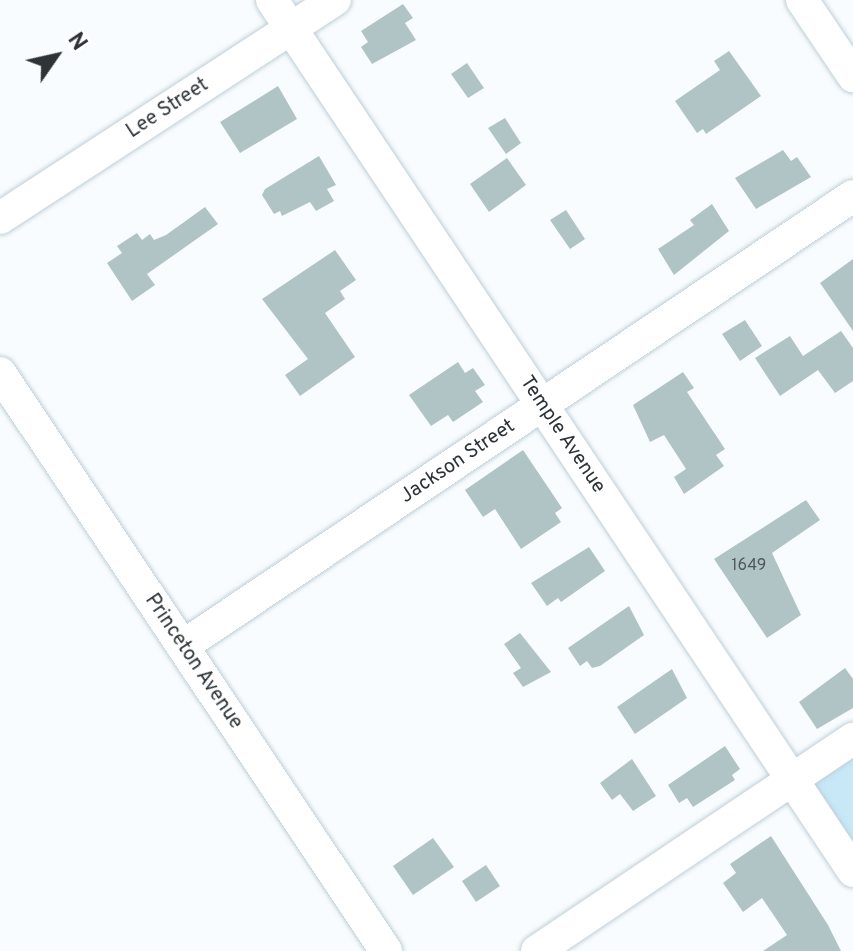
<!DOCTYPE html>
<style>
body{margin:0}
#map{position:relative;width:853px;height:951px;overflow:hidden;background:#f9fcfe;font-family:Overpass,sans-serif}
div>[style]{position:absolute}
.green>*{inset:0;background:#c8e8f8}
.building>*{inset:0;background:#b0c4c5}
.roads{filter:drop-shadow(0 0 2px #becfd7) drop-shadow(0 0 2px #becfd7)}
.minor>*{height:32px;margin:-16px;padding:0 16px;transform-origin:16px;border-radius:16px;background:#fff}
span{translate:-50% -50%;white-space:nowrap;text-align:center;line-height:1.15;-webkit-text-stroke:6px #fff;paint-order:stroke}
.number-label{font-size:16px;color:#4e575a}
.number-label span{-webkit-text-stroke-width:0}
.street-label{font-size:20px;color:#2d3336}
.north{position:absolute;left:16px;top:16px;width:80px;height:80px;-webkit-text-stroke:6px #fff;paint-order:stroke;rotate:56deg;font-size:22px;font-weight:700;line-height:32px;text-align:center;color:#2d3336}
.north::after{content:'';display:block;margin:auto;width:28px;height:36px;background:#2d3336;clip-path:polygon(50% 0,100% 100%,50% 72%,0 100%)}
</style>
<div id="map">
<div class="green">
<div style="clip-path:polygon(853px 731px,853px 877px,783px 779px)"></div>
</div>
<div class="building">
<div style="clip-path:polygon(403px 4px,413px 18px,405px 23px,416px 40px,372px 64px,361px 47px,368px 42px,361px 31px)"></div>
<div style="clip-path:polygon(729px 51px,761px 96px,706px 134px,703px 129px,697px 133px,675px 101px,720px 70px,714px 61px)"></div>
<div style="clip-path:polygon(467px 63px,484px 88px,468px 98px,451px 74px)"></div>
<div style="clip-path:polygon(278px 86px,297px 119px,240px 153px,220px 122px)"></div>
<div style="clip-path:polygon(505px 118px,521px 143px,506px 154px,488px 128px)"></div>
<div style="clip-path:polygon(783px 150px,791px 161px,797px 157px,811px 177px,756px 209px,735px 178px)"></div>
<div style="clip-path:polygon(319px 156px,336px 185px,327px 189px,334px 201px,316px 211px,310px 202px,282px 216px,280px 211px,274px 214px,262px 195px,265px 189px)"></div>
<div style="clip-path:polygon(507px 158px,526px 185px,489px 212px,470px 184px)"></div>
<div style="clip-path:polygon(712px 204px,729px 231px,674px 275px,658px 249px,694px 225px,690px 220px)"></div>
<div style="clip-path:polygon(205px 207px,218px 224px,147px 274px,155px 285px,132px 301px,107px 263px,122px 253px,117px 246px,137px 233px,142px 240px,150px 234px,154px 240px,166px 235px)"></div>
<div style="clip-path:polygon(566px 210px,585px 239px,570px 249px,550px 220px)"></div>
<div style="clip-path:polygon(335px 250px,356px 280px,340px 291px,345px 299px,325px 313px,355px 357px,300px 396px,285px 375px,308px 359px,262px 299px)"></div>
<div style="clip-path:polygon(853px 259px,853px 331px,820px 283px)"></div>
<div style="clip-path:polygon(745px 320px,762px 346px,740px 361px,722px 334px)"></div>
<div style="clip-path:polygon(841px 331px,853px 348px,853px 381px,835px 393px,818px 370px,780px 396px,755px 358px,790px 336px,803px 356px)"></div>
<div style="clip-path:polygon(458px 362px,465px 373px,473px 368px,485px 385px,475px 391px,483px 402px,453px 422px,448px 415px,431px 426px,409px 395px)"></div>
<div style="clip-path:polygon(683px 372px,694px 388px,687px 392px,725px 449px,716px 455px,724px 466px,684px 494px,674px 477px,686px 469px,664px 435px,650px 442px,633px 405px)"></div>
<div style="clip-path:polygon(523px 450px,562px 508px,555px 513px,561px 522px,521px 549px,495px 509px,483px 517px,465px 490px)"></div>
<div style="clip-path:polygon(806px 500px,820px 520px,772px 553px,801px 615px,767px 638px,714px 559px)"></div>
<div style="clip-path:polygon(589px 547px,605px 571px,561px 602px,558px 598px,547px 606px,531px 583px)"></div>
<div style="clip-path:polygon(629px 606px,644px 635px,600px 666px,592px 668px,587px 661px,580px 666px,568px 648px)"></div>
<div style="clip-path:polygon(520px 633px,551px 672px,523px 687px,513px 673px,521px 668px,504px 644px)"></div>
<div style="clip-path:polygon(845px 668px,853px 679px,853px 708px,817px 729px,799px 702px)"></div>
<div style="clip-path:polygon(672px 669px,687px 698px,635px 734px,617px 707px)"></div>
<div style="clip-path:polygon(725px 746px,740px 769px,732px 775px,735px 780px,693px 807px,687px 798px,679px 803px,668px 785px)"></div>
<div style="clip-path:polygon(632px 759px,656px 796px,633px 811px,620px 794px,612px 800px,600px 783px)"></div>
<div style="clip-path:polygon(771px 836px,828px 925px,841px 951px,763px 951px,787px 935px,762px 898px,743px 912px,723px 883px,736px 873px,730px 864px)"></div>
<div style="clip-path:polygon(433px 838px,454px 867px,413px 895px,393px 866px)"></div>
<div style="clip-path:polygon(486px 865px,500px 886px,476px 902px,462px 881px)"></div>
</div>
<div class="roads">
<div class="minor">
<div style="left:272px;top:0;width:1047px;rotate:56.29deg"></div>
<div style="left:802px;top:0;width:92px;rotate:56.1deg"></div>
<div style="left:0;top:218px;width:400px;rotate:-33.1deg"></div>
<div style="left:0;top:373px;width:695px;rotate:56.26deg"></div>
<div style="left:183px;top:646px;width:807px;rotate:-33.89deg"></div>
<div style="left:537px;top:951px;width:381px;rotate:-33.9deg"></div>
</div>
</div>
<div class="number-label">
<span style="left:749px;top:566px">1649</span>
</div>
<div class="street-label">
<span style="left:168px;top:109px;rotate:-33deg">Lee Street</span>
<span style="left:562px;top:435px;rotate:56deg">Temple Avenue</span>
<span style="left:458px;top:462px;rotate:-34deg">Jackson Street</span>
<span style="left:193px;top:662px;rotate:56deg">Princeton Avenue</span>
</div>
<div class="north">N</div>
</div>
